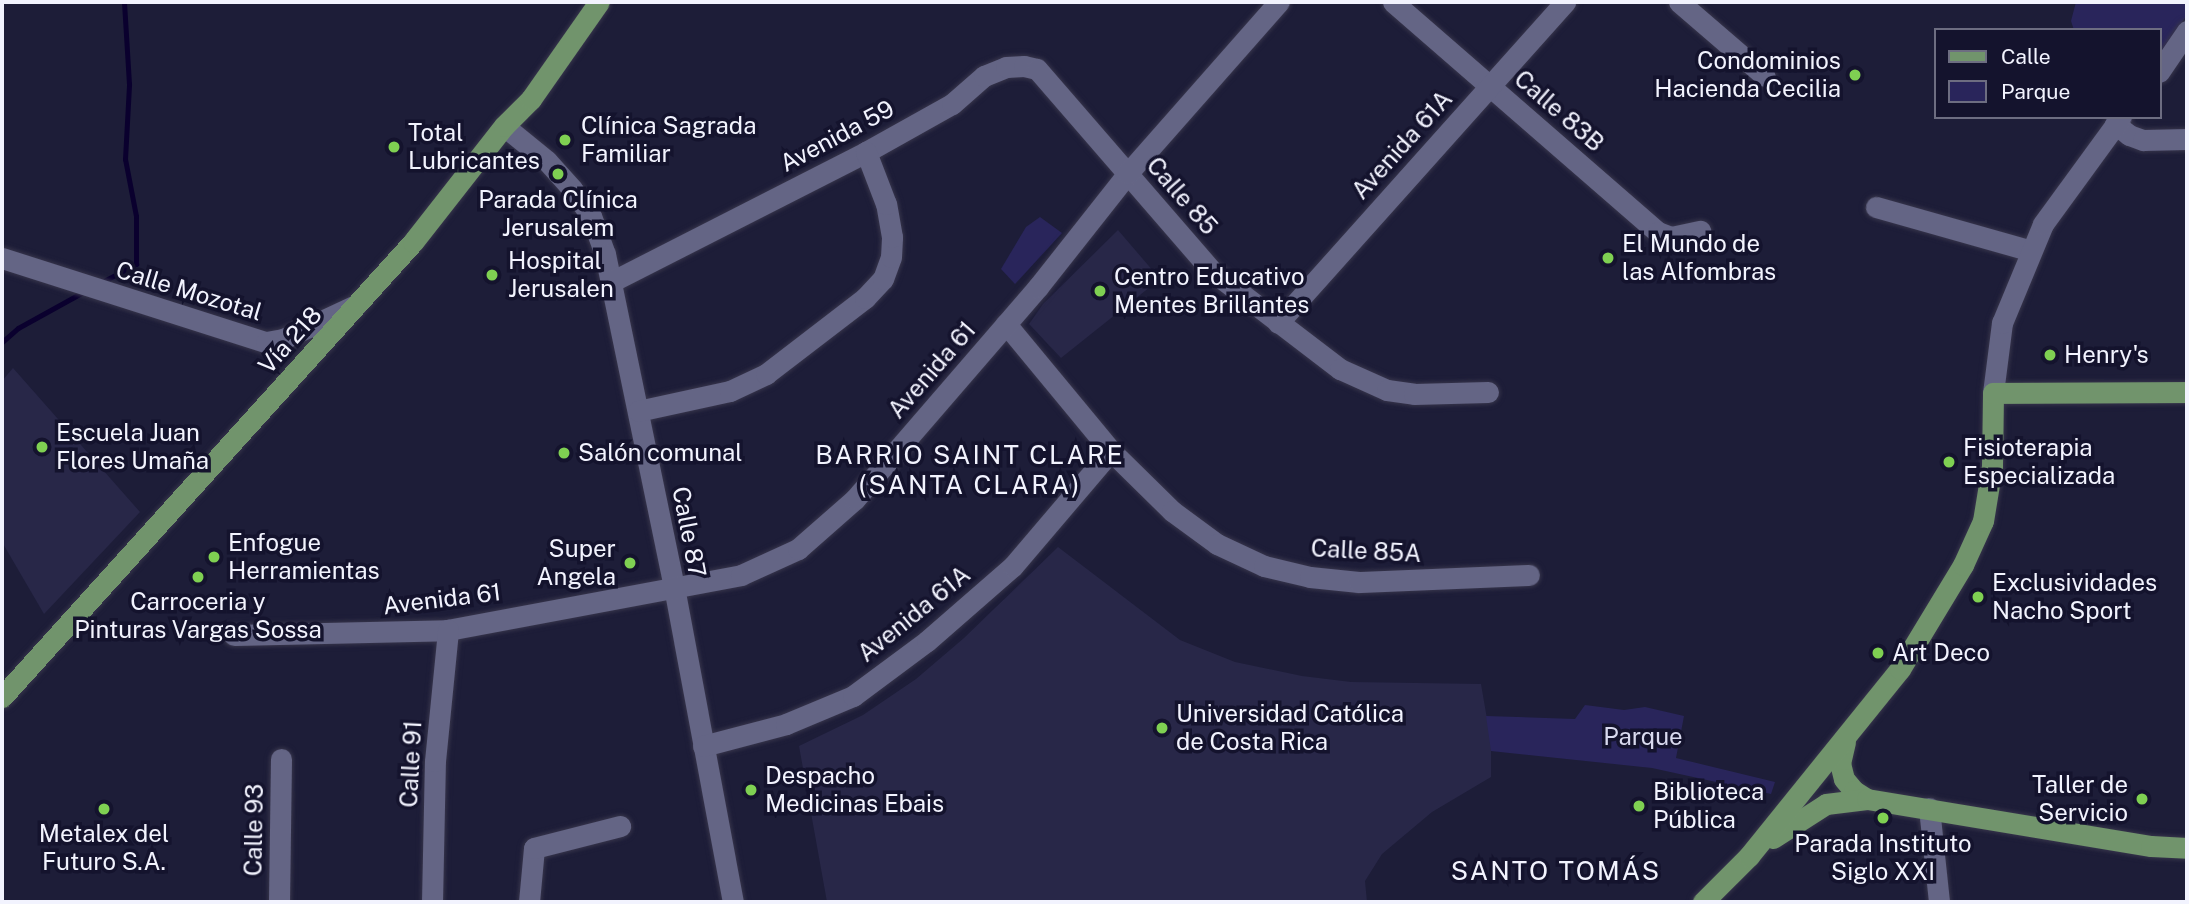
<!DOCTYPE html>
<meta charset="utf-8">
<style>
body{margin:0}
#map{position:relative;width:2189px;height:904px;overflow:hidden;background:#1d1d38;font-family:"Public Sans",sans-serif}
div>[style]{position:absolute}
.built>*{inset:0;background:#282748}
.green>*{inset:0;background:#29255b}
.stream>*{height:5px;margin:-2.5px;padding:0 2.5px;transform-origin:2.5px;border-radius:2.5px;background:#0a002e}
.roads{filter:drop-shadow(0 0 2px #37354b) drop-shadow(0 0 2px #37354b)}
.minor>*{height:21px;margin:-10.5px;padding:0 10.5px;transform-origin:10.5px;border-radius:10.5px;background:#646585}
.major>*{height:21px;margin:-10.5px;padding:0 10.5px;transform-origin:10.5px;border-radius:10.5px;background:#71946c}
.dots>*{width:19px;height:19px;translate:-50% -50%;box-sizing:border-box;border:4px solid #14132d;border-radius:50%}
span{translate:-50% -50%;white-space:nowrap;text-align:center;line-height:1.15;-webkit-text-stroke:7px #14132d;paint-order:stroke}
.poi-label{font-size:24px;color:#f2f3fe}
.right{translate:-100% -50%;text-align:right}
.left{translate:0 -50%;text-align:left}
.street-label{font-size:24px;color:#f2f3fe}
.park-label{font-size:24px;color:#d9daef}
.neighbourhood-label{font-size:26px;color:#f2f3fe;letter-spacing:2px}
.frame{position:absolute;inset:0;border:4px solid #f2f3fe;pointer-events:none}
.legend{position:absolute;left:1934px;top:28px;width:228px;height:91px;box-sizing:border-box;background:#14132d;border:2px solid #6d6d81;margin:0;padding:9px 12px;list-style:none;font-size:21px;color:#f2f3fe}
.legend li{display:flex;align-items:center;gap:14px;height:35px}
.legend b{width:35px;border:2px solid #6d6d81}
</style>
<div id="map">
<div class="built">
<div style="clip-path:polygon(1118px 230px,1160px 279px,1061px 358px,1029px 324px,1043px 304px)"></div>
<div style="clip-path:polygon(13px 368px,140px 512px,44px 614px,2px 542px,2px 381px)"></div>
<div style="clip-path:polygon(1058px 547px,1180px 640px,1235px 662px,1302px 676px,1351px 682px,1481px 684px,1491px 742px,1491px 777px,1432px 812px,1382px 854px,1365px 881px,1367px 902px,827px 902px,799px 746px,863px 715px,916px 679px,964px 638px)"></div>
</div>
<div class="green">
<div style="clip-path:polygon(2076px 2px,2187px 2px,2187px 15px,2159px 55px,2159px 30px,2074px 30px,2071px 21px)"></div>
<div style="clip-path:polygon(1040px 217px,1062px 233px,1015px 284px,1001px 269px,1026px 227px)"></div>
<div style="clip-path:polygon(1585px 705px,1624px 710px,1645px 707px,1684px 716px,1676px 758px,1775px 782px,1771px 794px,1652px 768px,1491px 751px,1486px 716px,1575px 719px)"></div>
</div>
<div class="stream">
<div style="left:100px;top:283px;width:41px;rotate:-27.8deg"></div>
<div style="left:136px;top:264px;width:48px;rotate:-90deg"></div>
<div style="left:136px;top:216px;width:58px;rotate:-100.9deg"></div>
<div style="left:125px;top:159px;width:75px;rotate:-86.9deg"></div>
<div style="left:129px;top:84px;width:82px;rotate:-93.5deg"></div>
<div style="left:2px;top:342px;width:21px;rotate:-41deg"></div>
<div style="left:18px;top:328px;width:77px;rotate:-28.9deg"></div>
</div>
<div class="roads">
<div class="minor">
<div style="left:1393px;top:2px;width:351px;rotate:41deg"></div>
<div style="left:1658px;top:232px;width:14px;rotate:21deg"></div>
<div style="left:1671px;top:237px;width:30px;rotate:-12deg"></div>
<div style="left:1679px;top:2px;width:113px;rotate:40.7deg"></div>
<div style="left:2159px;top:72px;width:50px;rotate:-55.7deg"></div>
<div style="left:2115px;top:124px;width:18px;rotate:38deg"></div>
<div style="left:2129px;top:135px;width:15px;rotate:20deg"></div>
<div style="left:2143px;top:140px;width:44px;rotate:-1.3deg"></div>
<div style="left:504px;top:126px;width:55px;rotate:39.1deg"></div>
<div style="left:547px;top:161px;width:38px;rotate:48deg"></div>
<div style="left:572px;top:189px;width:33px;rotate:55deg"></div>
<div style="left:591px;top:216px;width:40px;rotate:69.8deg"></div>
<div style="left:605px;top:254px;width:340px;rotate:78.3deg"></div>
<div style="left:674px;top:587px;width:320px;rotate:79.4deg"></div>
<div style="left:1876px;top:207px;width:161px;rotate:15.8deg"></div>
<div style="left:2px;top:258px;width:277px;rotate:17.7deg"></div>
<div style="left:266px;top:342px;width:17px;rotate:-10deg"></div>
<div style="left:283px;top:339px;width:81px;rotate:-25deg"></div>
<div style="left:611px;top:282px;width:286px;rotate:-27deg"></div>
<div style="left:866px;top:152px;width:98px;rotate:-29.2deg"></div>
<div style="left:952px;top:104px;width:43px;rotate:-41.2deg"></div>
<div style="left:984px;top:76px;width:24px;rotate:-22deg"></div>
<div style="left:1006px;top:67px;width:18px;rotate:-3deg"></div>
<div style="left:1024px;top:66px;width:13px;rotate:13deg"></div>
<div style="left:1037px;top:69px;width:269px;rotate:49.1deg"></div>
<div style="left:1213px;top:272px;width:160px;rotate:37.4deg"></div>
<div style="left:1340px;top:369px;width:51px;rotate:24.1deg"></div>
<div style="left:1387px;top:390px;width:27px;rotate:8deg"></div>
<div style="left:1414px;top:394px;width:74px;rotate:-1.5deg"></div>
<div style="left:1278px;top:323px;width:431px;rotate:-48.2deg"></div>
<div style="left:1006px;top:324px;width:165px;rotate:50.4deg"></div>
<div style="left:1111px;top:451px;width:86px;rotate:44.5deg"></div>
<div style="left:1172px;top:511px;width:56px;rotate:36.3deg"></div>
<div style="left:1217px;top:544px;width:52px;rotate:25.1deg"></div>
<div style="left:1264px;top:566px;width:47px;rotate:13.4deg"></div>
<div style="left:1310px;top:577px;width:49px;rotate:5.8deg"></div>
<div style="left:1359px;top:582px;width:170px;rotate:-2.4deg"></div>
<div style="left:1993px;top:393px;width:71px;rotate:-82.7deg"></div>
<div style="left:2002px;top:323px;width:107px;rotate:-67.5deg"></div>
<div style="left:2043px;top:224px;width:132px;rotate:-53.9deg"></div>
<div style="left:638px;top:411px;width:94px;rotate:-12.3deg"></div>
<div style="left:730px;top:391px;width:40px;rotate:-25deg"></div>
<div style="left:766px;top:374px;width:125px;rotate:-37.5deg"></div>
<div style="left:865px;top:298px;width:26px;rotate:-47deg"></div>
<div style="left:883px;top:279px;width:23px;rotate:-70deg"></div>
<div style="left:891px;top:257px;width:20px;rotate:-87deg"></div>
<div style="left:892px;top:237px;width:34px;rotate:-100deg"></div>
<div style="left:886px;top:204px;width:56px;rotate:-111deg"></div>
<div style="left:234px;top:635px;width:214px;rotate:-1.3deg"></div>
<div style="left:448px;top:630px;width:298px;rotate:-10.6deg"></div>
<div style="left:741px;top:575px;width:63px;rotate:-24.5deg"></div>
<div style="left:798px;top:549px;width:76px;rotate:-41.3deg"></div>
<div style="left:855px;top:499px;width:280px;rotate:-49.2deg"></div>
<div style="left:1038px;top:287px;width:145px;rotate:-51.7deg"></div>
<div style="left:1128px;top:173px;width:228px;rotate:-48.6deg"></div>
<div style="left:703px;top:746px;width:86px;rotate:-14.8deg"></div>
<div style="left:786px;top:724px;width:73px;rotate:-22.7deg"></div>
<div style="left:853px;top:696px;width:92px;rotate:-36.6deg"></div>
<div style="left:927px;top:641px;width:114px;rotate:-41.1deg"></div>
<div style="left:1013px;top:566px;width:151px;rotate:-49.6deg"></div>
<div style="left:1929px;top:808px;width:95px;rotate:83.9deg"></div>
<div style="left:279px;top:902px;width:143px;rotate:-89.2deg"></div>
<div style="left:432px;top:902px;width:141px;rotate:-88.8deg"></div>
<div style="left:435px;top:761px;width:132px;rotate:-84.3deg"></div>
<div style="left:529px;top:902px;width:54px;rotate:-84.7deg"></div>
<div style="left:534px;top:848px;width:89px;rotate:-14.3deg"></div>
</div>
<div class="major">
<div style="left:2px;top:697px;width:613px;rotate:-47.91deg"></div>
<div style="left:413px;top:242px;width:147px;rotate:-51.9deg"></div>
<div style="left:504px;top:126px;width:38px;rotate:-45deg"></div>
<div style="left:531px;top:99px;width:118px;rotate:-55deg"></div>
<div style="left:1845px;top:742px;width:22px;rotate:103deg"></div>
<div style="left:1840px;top:763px;width:16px;rotate:76deg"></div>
<div style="left:1844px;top:779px;width:16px;rotate:50deg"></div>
<div style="left:1854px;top:791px;width:15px;rotate:32deg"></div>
<div style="left:1773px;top:838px;width:63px;rotate:-32.7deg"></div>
<div style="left:1826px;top:804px;width:41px;rotate:-7deg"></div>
<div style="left:1867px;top:799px;width:288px;rotate:9.4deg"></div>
<div style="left:2151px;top:846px;width:36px;rotate:3deg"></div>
<div style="left:1703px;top:902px;width:65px;rotate:-45deg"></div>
<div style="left:1749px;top:856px;width:240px;rotate:-51.1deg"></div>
<div style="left:1900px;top:669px;width:122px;rotate:-58.8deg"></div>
<div style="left:1963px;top:565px;width:48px;rotate:-65.6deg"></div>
<div style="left:1983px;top:521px;width:56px;rotate:-80.7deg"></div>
<div style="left:1992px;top:466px;width:73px;rotate:-89.2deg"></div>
<div style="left:1993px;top:393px;width:194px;rotate:-0.3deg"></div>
</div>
</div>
<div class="dots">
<div style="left:1855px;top:75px;background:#7fd052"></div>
<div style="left:565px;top:140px;background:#7fd052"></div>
<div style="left:394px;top:147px;background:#7fd052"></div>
<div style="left:558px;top:174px;background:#7fd052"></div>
<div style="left:1608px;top:258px;background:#7fd052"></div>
<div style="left:492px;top:275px;background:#7fd052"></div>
<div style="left:1100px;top:291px;background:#7fd052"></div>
<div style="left:2050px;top:355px;background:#7fd052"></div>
<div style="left:42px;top:447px;background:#7fd052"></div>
<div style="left:564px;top:453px;background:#7fd052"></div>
<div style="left:1949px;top:462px;background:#7fd052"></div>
<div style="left:214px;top:557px;background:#7fd052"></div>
<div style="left:630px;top:563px;background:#7fd052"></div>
<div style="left:198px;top:577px;background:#7fd052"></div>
<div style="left:1978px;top:597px;background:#7fd052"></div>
<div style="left:1878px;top:653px;background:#7fd052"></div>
<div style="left:1162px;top:728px;background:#7fd052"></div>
<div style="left:751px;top:790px;background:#7fd052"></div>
<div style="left:2142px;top:799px;background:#7fd052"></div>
<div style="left:1639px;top:806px;background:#7fd052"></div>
<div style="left:104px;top:809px;background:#7fd052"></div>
<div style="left:1883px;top:818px;background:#7fd052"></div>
</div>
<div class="poi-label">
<span class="right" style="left:1841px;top:75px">Condominios<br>Hacienda Cecilia</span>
<span class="left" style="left:581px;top:140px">Clínica Sagrada<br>Familiar</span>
<span class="left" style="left:408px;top:147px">Total<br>Lubricantes</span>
<span style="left:558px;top:214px">Parada Clínica<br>Jerusalem</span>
<span class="left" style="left:1622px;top:258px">El Mundo de<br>las Alfombras</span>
<span class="left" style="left:508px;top:275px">Hospital<br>Jerusalen</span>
<span class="left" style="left:1114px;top:291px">Centro Educativo<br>Mentes Brillantes</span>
<span class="left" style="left:2064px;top:355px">Henry's</span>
<span class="left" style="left:56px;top:447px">Escuela Juan<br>Flores Umaña</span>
<span class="left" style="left:1963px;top:462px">Fisioterapia<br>Especializada</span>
<span class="left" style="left:578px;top:453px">Salón comunal</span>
<span class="left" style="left:228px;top:557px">Enfogue<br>Herramientas</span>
<span class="right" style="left:616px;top:563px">Super<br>Angela</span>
<span class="left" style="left:1992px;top:597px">Exclusividades<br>Nacho Sport</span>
<span style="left:198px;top:616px">Carroceria y<br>Pinturas Vargas Sossa</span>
<span class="left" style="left:1892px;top:653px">Art Deco</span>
<span class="left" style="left:1176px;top:728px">Universidad Católica<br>de Costa Rica</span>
<span class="left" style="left:765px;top:790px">Despacho<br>Medicinas Ebais</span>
<span class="right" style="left:2128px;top:799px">Taller de<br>Servicio</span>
<span class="left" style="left:1653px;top:806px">Biblioteca<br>Pública</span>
<span style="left:104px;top:848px">Metalex del<br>Futuro S.A.</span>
<span style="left:1883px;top:858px">Parada Instituto<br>Siglo XXI</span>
</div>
<div class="street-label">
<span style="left:1559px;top:111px;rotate:41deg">Calle 83B</span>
<span style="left:837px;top:136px;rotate:-28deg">Avenida 59</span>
<span style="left:1402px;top:145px;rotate:-48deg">Avenida 61A</span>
<span style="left:1182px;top:196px;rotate:49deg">Calle 85</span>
<span style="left:189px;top:291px;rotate:17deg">Calle Mozotal</span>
<span style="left:290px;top:340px;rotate:-48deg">Vía 218</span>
<span style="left:932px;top:370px;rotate:-49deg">Avenida 61</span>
<span style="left:689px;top:532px;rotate:79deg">Calle 87</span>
<span style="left:1366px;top:551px;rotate:3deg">Calle 85A</span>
<span style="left:442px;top:599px;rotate:-7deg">Avenida 61</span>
<span style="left:914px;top:614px;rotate:-39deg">Avenida 61A</span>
<span style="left:411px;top:764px;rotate:-87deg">Calle 91</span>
<span style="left:254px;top:830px;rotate:-89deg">Calle 93</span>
</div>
<div class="park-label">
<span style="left:1643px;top:737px">Parque</span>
</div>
<div class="neighbourhood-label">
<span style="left:970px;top:470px">BARRIO SAINT CLARE<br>(SANTA CLARA)</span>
<span style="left:1556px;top:871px">SANTO TOMÁS</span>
</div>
<div class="frame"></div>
<ul class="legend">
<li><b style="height:9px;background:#71946c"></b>Calle</li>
<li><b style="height:19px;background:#29255b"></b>Parque</li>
</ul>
</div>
